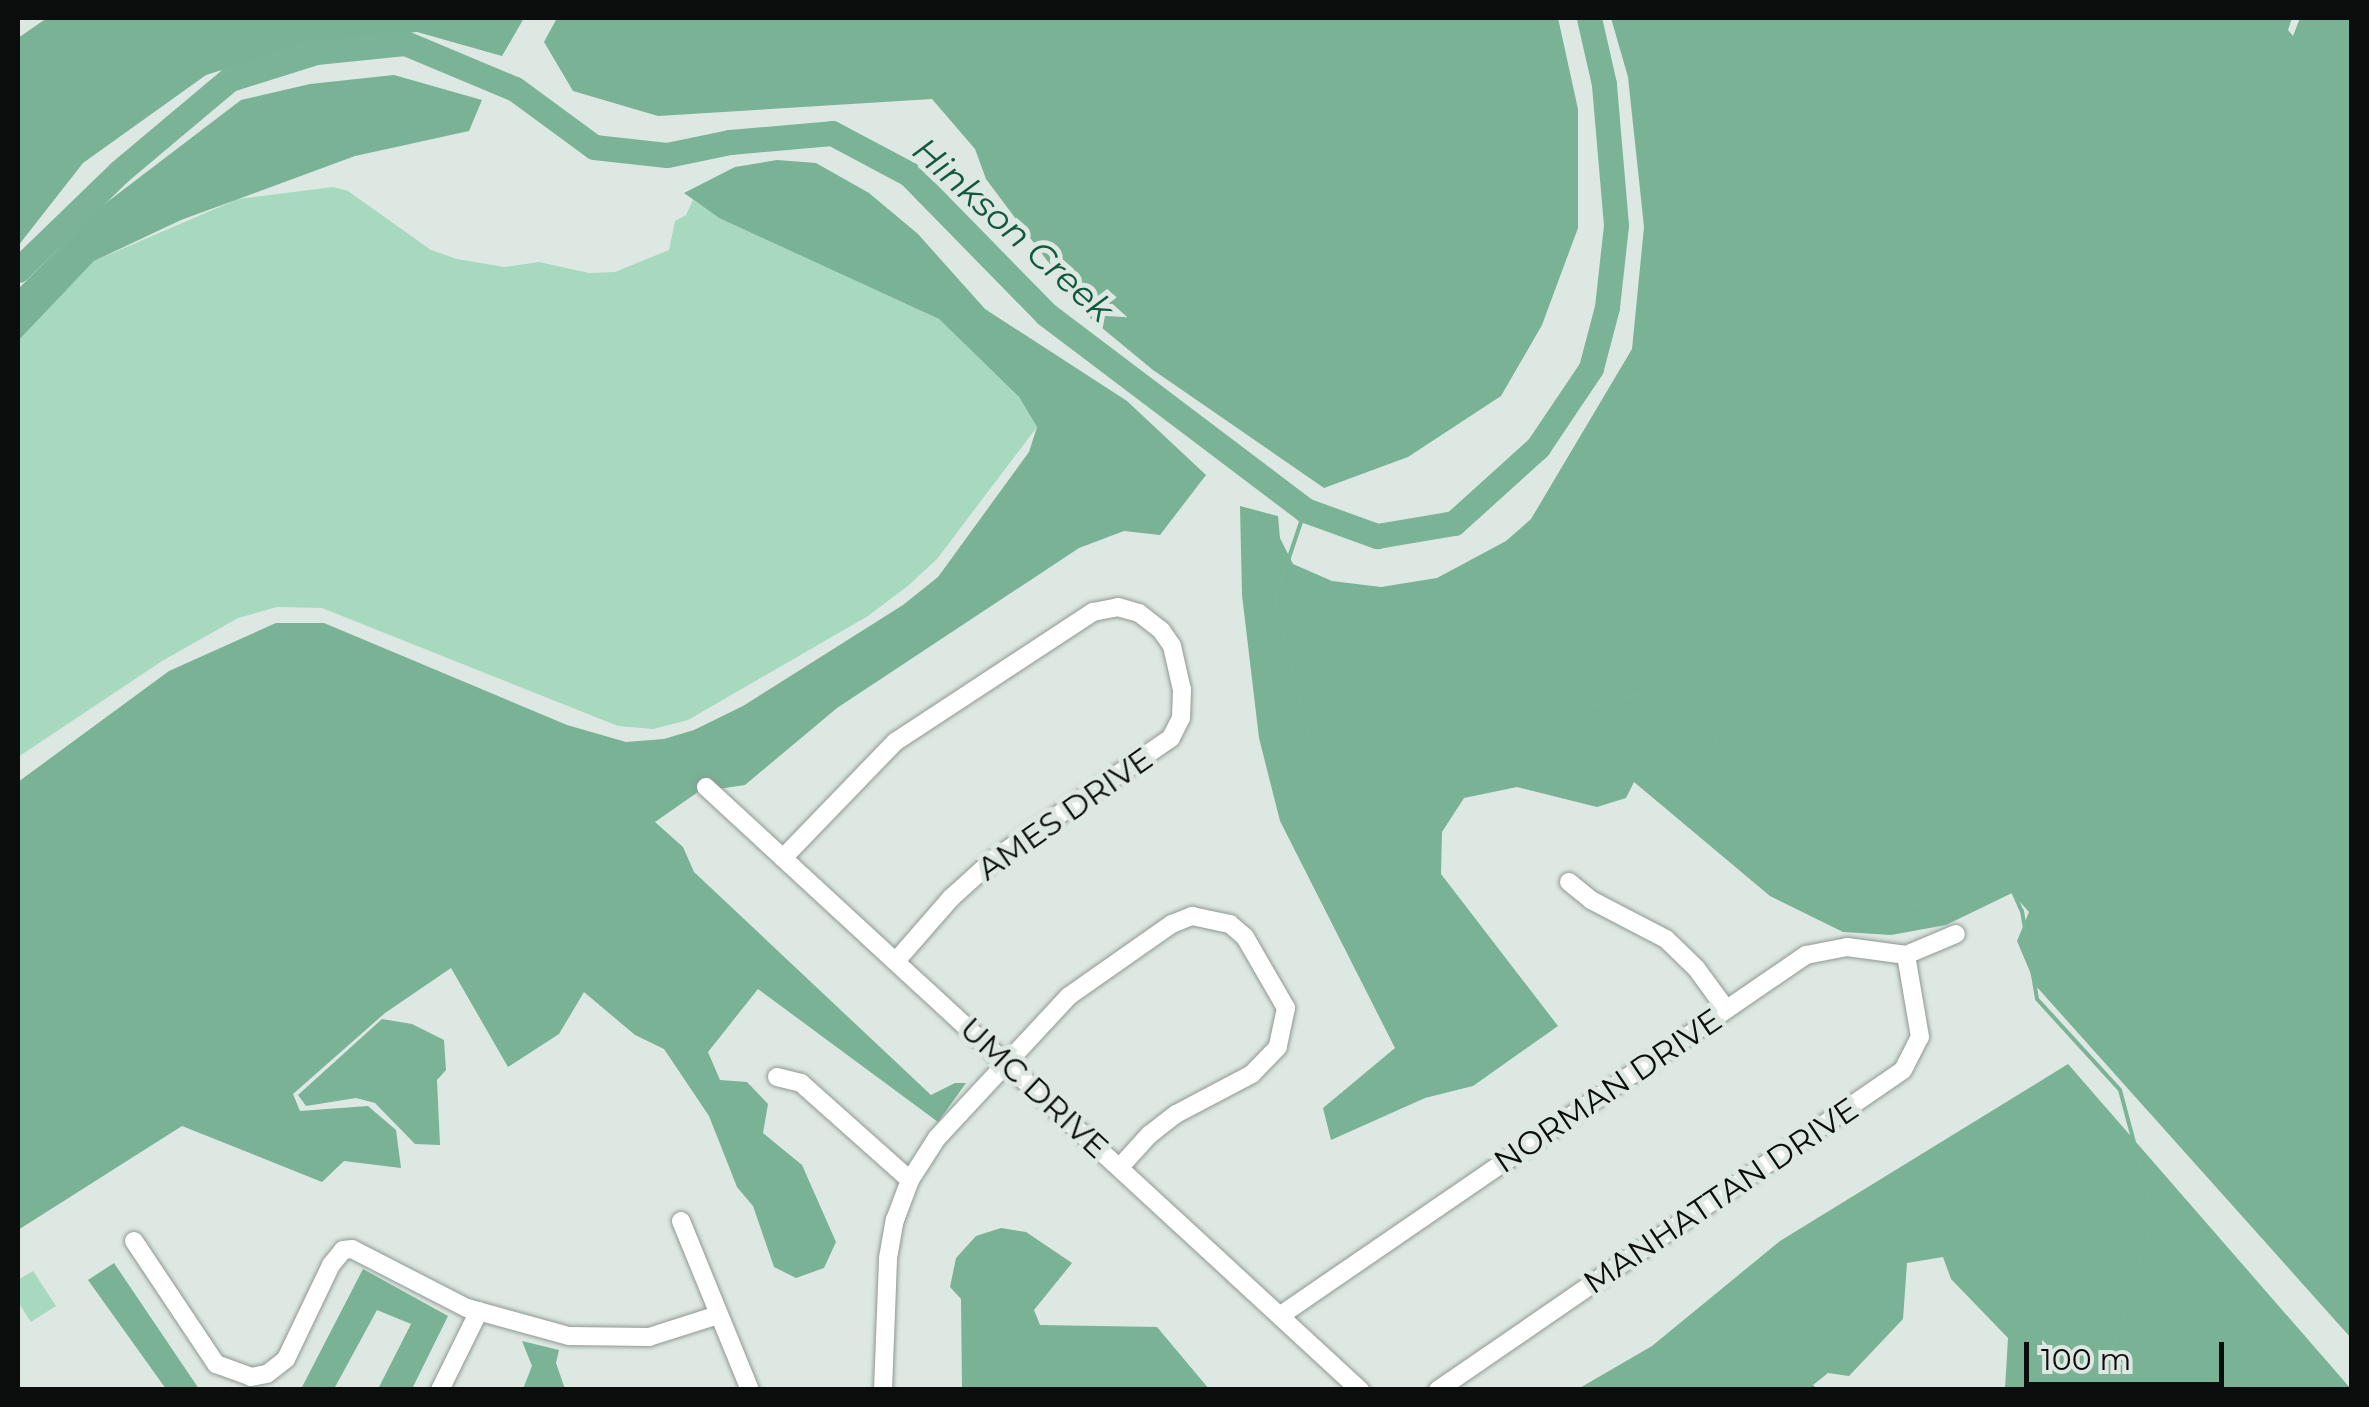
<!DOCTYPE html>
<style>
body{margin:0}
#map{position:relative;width:2369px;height:1407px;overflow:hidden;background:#dee8e2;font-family:Montserrat,sans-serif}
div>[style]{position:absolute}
.green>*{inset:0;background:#a7d9bf}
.forest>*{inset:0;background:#79b295}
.water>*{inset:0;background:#7ab396}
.stream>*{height:4px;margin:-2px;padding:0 2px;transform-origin:2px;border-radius:2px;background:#7ab396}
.river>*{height:25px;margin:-12.5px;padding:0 12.5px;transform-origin:12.5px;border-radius:12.5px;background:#7ab396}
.roads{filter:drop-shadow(0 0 2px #8f9893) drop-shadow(0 0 2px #8f9893)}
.minor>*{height:18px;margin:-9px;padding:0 9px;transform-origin:9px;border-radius:9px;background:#fff}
span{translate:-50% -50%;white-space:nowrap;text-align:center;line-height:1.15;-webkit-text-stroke:10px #dee8e2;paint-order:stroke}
.street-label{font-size:32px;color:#0b0e0c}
.water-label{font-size:35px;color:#11583c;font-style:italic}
.frame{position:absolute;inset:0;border:20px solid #0b0e0c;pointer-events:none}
.scale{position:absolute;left:2024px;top:1342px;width:200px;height:45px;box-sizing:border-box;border:5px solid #0b0e0c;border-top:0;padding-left:12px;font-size:30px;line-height:35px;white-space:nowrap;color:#0b0e0c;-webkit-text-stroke:8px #dee8e2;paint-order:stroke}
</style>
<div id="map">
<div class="green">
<div style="clip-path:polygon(333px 187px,348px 191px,431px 250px,457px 259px,504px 267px,539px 262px,589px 273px,615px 272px,669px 250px,675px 221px,686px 215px,693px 200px,719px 218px,939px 319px,1019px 397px,1037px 427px,937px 559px,909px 585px,868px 616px,688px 720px,653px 729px,618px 726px,322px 608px,277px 607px,238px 618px,162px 661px,18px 757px,18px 341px,94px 261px,238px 199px)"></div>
<div style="clip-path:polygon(33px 1271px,56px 1306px,31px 1322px,18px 1302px,18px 1280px)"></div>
</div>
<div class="forest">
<div style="clip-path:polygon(47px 18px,524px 18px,502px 56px,417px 32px,310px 42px,206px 75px,83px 163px,18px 246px,18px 38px)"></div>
<div style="clip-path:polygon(557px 18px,1558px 18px,1578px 109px,1578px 228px,1542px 325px,1501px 396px,1408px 457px,1324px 488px,1153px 370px,1090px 318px,986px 179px,975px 149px,932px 99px,658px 116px,573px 91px,544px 42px)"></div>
<div style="clip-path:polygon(1611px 18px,2292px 18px,2288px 30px,2293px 36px,2300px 18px,2351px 18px,2351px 1338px,2036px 986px,2017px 941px,2029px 912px,2012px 893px,1946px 925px,1891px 935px,1843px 932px,1770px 896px,1634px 782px,1626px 798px,1597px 807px,1517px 787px,1464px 798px,1442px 832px,1441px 874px,1558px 1026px,1473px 1086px,1425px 1098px,1331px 1140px,1323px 1108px,1395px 1048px,1280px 821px,1259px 738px,1242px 595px,1240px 506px,1278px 516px,1280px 538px,1293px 564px,1332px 581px,1381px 587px,1437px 578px,1506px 541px,1531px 519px,1632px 349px,1644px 227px,1628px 77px)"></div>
<div style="clip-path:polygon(394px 75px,482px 100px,469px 131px,355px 156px,181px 220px,94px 261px,18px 341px,18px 289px,102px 206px,241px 100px,310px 84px)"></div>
<div style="clip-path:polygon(777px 160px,816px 163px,869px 193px,918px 234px,985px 309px,1127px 401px,1206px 475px,1160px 535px,1124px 531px,1079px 548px,837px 708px,745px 785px,698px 792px,655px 822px,683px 847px,694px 872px,931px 1095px,955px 1083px,966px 1083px,938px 1122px,758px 989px,708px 1052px,720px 1080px,747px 1082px,768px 1104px,763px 1133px,802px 1165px,836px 1242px,824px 1268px,796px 1278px,774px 1267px,753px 1206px,737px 1187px,709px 1116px,664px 1049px,635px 1035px,584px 992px,559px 1034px,508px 1067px,451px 968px,385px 1013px,293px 1094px,300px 1111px,368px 1106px,396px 1130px,401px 1168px,344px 1161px,322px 1182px,182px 1126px,18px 1230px,18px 782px,169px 671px,276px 623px,324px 623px,567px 725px,626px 742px,664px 739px,694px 730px,743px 706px,903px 605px,938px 577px,1029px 452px,1037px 427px,1019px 397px,939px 319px,719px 218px,684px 193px,735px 167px)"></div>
<div style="clip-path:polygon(2068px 1064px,2351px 1389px,2005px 1389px,2008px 1338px,1951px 1279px,1943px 1257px,1907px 1263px,1903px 1319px,1849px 1376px,1828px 1373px,1813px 1385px,1817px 1389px,1578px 1389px,1652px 1346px,1780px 1241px)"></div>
<div style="clip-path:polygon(1001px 1228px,1026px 1232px,1072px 1263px,1034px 1310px,1040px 1325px,1157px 1327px,1209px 1389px,962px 1389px,961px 1299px,950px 1287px,956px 1258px,976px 1236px)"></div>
<div style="clip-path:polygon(114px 1263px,199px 1389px,166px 1389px,88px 1280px)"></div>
<div style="clip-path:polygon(363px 1269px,448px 1316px,412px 1389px,378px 1389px,411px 1324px,377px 1310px,334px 1389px,301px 1389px)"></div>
</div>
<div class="water">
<div style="clip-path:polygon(382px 1019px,412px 1024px,444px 1040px,446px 1070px,437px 1080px,440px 1145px,415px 1144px,375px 1103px,356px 1098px,306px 1106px,298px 1095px)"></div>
<div style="clip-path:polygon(522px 1341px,559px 1350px,556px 1363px,565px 1389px,523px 1389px,532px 1366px)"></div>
</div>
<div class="stream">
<div style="left:1305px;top:510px;width:94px;rotate:108.6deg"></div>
<div style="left:1275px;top:599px;width:157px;rotate:76deg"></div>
<div style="left:1313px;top:751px;width:117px;rotate:-25.9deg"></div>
<div style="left:1418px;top:700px;width:88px;rotate:46.4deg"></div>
<div style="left:1479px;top:764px;width:47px;rotate:-8.7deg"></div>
<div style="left:1525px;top:757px;width:83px;rotate:-37.1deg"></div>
<div style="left:1591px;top:707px;width:66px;rotate:-14.9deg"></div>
<div style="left:1655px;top:690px;width:62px;rotate:31.9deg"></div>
<div style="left:1708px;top:723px;width:148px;rotate:64.8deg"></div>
<div style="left:1771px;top:857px;width:113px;rotate:32.7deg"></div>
<div style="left:1866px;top:918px;width:89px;rotate:-13.7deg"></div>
<div style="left:1952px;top:897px;width:58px;rotate:-19.1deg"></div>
<div style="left:2007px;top:878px;width:36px;rotate:66deg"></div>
<div style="left:2022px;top:911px;width:89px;rotate:80.3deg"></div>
<div style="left:2037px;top:999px;width:123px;rotate:47.6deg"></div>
<div style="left:2120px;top:1090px;width:131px;rotate:75deg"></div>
<div style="left:2154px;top:1217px;width:181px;rotate:107.3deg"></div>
<div style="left:2005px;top:878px;width:98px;rotate:-24.2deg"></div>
<div style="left:2094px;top:838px;width:65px;rotate:-38.8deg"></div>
<div style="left:2145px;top:797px;width:64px;rotate:-23deg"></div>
<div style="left:2204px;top:772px;width:115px;rotate:22.5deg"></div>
<div style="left:2310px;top:816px;width:49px;rotate:30.8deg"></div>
</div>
<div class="river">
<div style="left:18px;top:270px;width:141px;rotate:-44.1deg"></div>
<div style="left:119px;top:172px;width:145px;rotate:-40deg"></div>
<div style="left:230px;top:79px;width:90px;rotate:-17.4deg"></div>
<div style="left:316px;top:52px;width:89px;rotate:-5.8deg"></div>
<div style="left:405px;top:43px;width:119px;rotate:22.7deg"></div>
<div style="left:515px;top:89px;width:98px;rotate:36.3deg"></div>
<div style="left:594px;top:147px;width:73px;rotate:6.3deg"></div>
<div style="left:667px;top:155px;width:64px;rotate:-11.7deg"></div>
<div style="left:730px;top:142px;width:102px;rotate:-5deg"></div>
<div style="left:832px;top:133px;width:87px;rotate:28deg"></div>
<div style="left:909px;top:174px;width:196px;rotate:45.6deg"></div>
<div style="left:1046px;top:314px;width:325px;rotate:37.1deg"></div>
<div style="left:1305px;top:510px;width:77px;rotate:19.9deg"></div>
<div style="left:1377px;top:536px;width:78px;rotate:-9.6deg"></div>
<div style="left:1454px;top:523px;width:113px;rotate:-42.1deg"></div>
<div style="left:1538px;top:447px;width:95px;rotate:-56.1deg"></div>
<div style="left:1591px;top:368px;width:63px;rotate:-75.3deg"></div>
<div style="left:1607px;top:307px;width:82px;rotate:-83.7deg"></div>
<div style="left:1616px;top:225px;width:142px;rotate:-94.9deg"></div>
<div style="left:1604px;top:84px;width:68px;rotate:-102.8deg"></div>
</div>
<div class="roads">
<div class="minor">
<div style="left:706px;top:787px;width:890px;rotate:42.68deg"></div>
<div style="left:783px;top:858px;width:161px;rotate:-46deg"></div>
<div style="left:895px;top:742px;width:237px;rotate:-33.3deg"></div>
<div style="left:1093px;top:612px;width:25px;rotate:-11deg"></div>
<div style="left:1118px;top:607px;width:22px;rotate:16deg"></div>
<div style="left:1139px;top:613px;width:28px;rotate:38deg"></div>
<div style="left:1161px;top:630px;width:19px;rotate:55deg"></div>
<div style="left:1172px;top:646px;width:45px;rotate:77.2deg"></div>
<div style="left:1182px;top:690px;width:28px;rotate:92deg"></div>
<div style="left:1181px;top:718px;width:22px;rotate:117deg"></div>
<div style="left:1171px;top:738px;width:216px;rotate:145.6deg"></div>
<div style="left:993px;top:860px;width:57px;rotate:137.9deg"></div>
<div style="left:951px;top:898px;width:84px;rotate:131.1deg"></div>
<div style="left:1569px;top:882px;width:28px;rotate:39deg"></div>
<div style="left:1591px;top:900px;width:85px;rotate:27.5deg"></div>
<div style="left:1666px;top:939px;width:42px;rotate:44deg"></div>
<div style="left:1696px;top:968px;width:51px;rotate:53.8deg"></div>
<div style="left:777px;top:1077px;width:25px;rotate:14deg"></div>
<div style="left:801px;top:1083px;width:146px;rotate:41.7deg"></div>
<div style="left:681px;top:1221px;width:183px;rotate:67.8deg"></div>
<div style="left:134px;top:1241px;width:148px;rotate:56.3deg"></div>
<div style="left:216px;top:1364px;width:37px;rotate:20deg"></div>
<div style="left:251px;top:1377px;width:16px;rotate:-11deg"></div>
<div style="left:267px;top:1374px;width:24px;rotate:-38deg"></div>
<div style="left:286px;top:1359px;width:104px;rotate:-64.4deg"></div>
<div style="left:331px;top:1265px;width:19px;rotate:-51deg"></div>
<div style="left:343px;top:1250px;width:9px;rotate:-6deg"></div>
<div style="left:352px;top:1249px;width:129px;rotate:27.2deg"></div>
<div style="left:467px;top:1308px;width:106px;rotate:15.4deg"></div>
<div style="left:569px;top:1336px;width:80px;rotate:0.7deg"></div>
<div style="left:649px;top:1337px;width:72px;rotate:-17.7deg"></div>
<div style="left:1281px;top:1315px;width:637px;rotate:-34.44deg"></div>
<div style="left:1806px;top:955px;width:42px;rotate:-11deg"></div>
<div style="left:1847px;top:947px;width:60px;rotate:7.7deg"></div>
<div style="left:1906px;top:955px;width:54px;rotate:-22.8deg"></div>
<div style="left:440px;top:1390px;width:88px;rotate:-63.7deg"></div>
<div style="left:883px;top:1390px;width:132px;rotate:-87.8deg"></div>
<div style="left:888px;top:1258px;width:39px;rotate:-80deg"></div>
<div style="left:895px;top:1220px;width:43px;rotate:-69.4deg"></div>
<div style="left:910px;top:1180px;width:50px;rotate:-57.3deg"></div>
<div style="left:937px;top:1138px;width:194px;rotate:-47.1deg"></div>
<div style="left:1069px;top:996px;width:126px;rotate:-35deg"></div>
<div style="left:1172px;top:924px;width:22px;rotate:-22deg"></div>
<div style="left:1192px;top:916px;width:39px;rotate:12deg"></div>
<div style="left:1230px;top:924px;width:20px;rotate:41deg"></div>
<div style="left:1245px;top:937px;width:82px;rotate:60deg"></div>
<div style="left:1286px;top:1008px;width:40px;rotate:102deg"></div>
<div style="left:1278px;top:1047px;width:37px;rotate:134deg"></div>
<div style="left:1252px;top:1074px;width:86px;rotate:152.2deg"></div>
<div style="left:1176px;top:1114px;width:34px;rotate:142deg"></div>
<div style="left:1149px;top:1135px;width:43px;rotate:132.2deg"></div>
<div style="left:1438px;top:1390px;width:564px;rotate:-34.53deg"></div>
<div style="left:1903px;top:1070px;width:37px;rotate:-63deg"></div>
<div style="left:1920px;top:1037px;width:83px;rotate:-99.7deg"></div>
</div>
</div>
<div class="street-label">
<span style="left:1065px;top:814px;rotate:-35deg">AMES DRIVE</span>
<span style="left:1034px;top:1088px;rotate:43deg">UMC DRIVE</span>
<span style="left:1608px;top:1091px;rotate:-34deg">NORMAN DRIVE</span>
<span style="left:1721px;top:1196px;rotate:-34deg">MANHATTAN DRIVE</span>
</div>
<div class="water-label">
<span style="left:1013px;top:230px;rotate:42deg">Hinkson Creek</span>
</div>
<div class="frame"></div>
<div class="scale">100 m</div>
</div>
